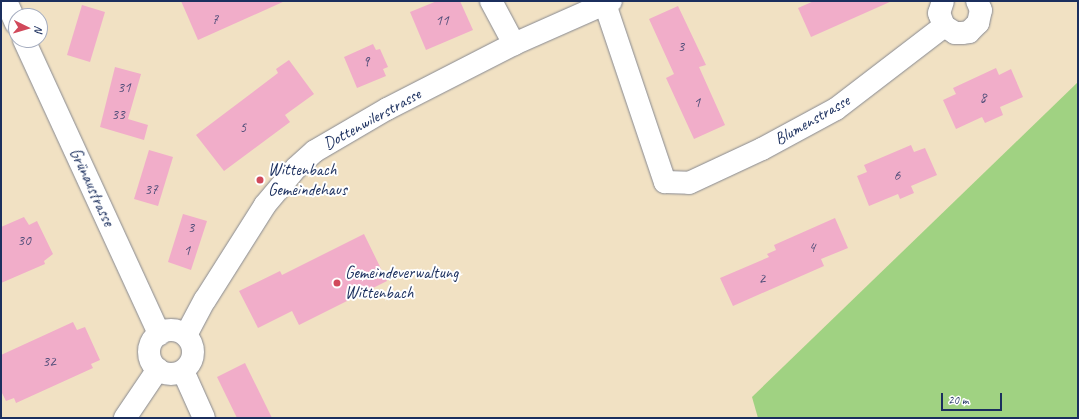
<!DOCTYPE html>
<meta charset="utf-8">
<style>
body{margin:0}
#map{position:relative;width:1079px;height:419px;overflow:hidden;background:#f1e1c3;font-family:Caveat,sans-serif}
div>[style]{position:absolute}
.green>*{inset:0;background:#a0d282}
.building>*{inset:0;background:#f1adc9}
.roads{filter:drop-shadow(0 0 1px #868890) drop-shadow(0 0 1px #868890)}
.minor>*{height:22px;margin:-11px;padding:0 11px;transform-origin:11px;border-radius:11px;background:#fff}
.minor>.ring{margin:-11px;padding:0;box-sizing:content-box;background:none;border:22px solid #fff;border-radius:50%}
.dots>*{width:11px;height:11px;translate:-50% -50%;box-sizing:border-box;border:2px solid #fff;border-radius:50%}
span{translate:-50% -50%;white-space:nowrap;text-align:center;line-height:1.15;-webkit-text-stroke:4px #fff;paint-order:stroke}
.number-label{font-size:15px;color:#504e79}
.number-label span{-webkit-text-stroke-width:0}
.street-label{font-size:17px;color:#1b2f5e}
.poi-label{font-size:17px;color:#1b2f5e}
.left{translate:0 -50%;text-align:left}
.frame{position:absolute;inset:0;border:2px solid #1b2f5e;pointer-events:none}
.north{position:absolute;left:8px;top:8px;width:40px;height:40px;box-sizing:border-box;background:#fff;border:1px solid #a4acbf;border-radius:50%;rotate:95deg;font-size:11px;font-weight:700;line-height:16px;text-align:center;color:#1b2f5e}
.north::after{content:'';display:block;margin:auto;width:14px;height:18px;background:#d1495b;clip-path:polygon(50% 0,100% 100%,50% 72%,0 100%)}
.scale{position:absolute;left:941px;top:393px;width:61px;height:18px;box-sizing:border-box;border:2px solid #1b2f5e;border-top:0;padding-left:5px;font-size:12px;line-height:14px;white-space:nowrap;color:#1b2f5e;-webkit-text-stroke:3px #fff;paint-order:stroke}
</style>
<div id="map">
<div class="green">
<div style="clip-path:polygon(1078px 82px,1078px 418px,758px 418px,752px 397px)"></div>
</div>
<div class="building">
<div style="clip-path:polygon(181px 1px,285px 1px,198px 40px)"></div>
<div style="clip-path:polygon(437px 1px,460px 1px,473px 30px,426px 50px,410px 12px)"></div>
<div style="clip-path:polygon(814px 1px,892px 1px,811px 37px,798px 8px)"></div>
<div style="clip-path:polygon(82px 5px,105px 12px,90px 62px,67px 55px)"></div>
<div style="clip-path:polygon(678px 6px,706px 65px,699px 67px,725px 125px,694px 139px,666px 78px,674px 74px,649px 19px)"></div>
<div style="clip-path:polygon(373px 44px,376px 50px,380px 49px,388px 67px,383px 69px,386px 76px,357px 88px,344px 57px)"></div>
<div style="clip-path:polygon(289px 60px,314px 94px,285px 115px,290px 122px,224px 171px,196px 135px,278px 73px,276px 69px)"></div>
<div style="clip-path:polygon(115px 67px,141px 74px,128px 119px,148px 125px,144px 140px,100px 127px)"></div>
<div style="clip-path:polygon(996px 68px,999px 75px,1011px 69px,1023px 97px,1000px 107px,1003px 115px,985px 123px,982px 117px,956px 129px,943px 100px,956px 94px,953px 88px)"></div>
<div style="clip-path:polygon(911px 145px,914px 152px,925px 148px,937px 175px,911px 186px,914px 193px,900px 199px,898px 194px,869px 206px,857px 176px,867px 172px,864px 165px)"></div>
<div style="clip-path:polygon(149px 150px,173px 157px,158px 206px,134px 199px)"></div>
<div style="clip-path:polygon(183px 214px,207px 221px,191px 270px,168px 262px)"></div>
<div style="clip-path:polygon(24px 217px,29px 225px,37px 221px,53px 254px,44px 261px,45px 264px,1px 283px,1px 227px)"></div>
<div style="clip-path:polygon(835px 218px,848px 248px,821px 259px,824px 266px,733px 306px,720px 278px,769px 257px,767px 254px,776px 250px,774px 245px)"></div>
<div style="clip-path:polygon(364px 234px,387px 281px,299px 325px,292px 311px,258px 328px,239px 291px,280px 271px,282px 275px)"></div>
<div style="clip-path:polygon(73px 322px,77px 330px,85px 327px,100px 360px,91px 364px,93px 368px,16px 403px,14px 398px,6px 401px,1px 391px,1px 355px)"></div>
<div style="clip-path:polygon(245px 363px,272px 418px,237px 418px,217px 377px)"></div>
</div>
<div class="roads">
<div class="minor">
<div style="left:6px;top:1px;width:24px;rotate:66deg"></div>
<div style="left:491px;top:1px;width:49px;rotate:61.9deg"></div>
<div style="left:943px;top:1px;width:13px;rotate:108deg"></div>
<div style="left:939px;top:13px;width:14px;rotate:69deg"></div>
<div style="left:944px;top:26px;width:13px;rotate:32deg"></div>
<div style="left:955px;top:33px;width:7px"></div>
<div style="left:962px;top:33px;width:7px;rotate:-8deg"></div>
<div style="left:969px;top:32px;width:13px;rotate:-45deg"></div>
<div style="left:978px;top:23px;width:13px;rotate:-77deg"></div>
<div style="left:981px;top:10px;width:10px;rotate:-114deg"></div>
<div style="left:605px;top:4px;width:188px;rotate:71.4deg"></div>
<div style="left:665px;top:182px;width:24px;rotate:2deg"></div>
<div style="left:689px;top:183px;width:81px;rotate:-25deg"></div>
<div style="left:762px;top:149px;width:84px;rotate:-28.4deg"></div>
<div style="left:836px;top:109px;width:136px;rotate:-37.5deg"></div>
<div style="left:24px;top:40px;width:324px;rotate:65.3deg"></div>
<div class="ring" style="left:149px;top:330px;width:22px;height:22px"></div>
<div style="left:186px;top:335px;width:40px;rotate:-62deg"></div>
<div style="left:205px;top:300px;width:112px;rotate:-57.7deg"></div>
<div style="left:265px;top:205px;width:48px;rotate:-50deg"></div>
<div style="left:296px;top:168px;width:25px;rotate:-42deg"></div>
<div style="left:315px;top:151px;width:83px;rotate:-30.3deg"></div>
<div style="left:387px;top:109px;width:143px;rotate:-27.1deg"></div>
<div style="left:514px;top:44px;width:106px;rotate:-23.9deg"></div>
<div style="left:183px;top:371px;width:51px;rotate:65.9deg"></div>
<div style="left:125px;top:418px;width:59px;rotate:-56deg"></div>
</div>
</div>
<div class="dots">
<div style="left:260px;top:180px;background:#d1495b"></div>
<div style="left:337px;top:283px;background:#d1495b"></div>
</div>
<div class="number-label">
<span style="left:215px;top:20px">7</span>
<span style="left:442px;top:21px">11</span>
<span style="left:681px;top:47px">3</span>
<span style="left:366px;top:62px">9</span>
<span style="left:124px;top:88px">31</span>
<span style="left:983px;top:98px">8</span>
<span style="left:697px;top:103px">1</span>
<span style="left:118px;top:115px">33</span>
<span style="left:243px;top:128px">5</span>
<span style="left:897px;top:176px">6</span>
<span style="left:151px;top:190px">37</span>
<span style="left:191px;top:228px">3</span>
<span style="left:24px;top:241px">30</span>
<span style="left:812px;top:248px">4</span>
<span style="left:187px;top:251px">1</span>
<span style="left:762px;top:279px">2</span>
<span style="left:49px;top:362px">32</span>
</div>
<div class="street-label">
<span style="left:372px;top:119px;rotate:-29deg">Dottenwilerstrasse</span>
<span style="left:812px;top:120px;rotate:-30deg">Blumenstrasse</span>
<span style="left:92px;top:187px;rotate:65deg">Grünaustrasse</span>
</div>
<div class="poi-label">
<span class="left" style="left:268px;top:180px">Wittenbach<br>Gemeindehaus</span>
<span class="left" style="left:345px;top:283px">Gemeindeverwaltung<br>Wittenbach</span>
</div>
<div class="frame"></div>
<div class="north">N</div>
<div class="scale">20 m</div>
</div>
